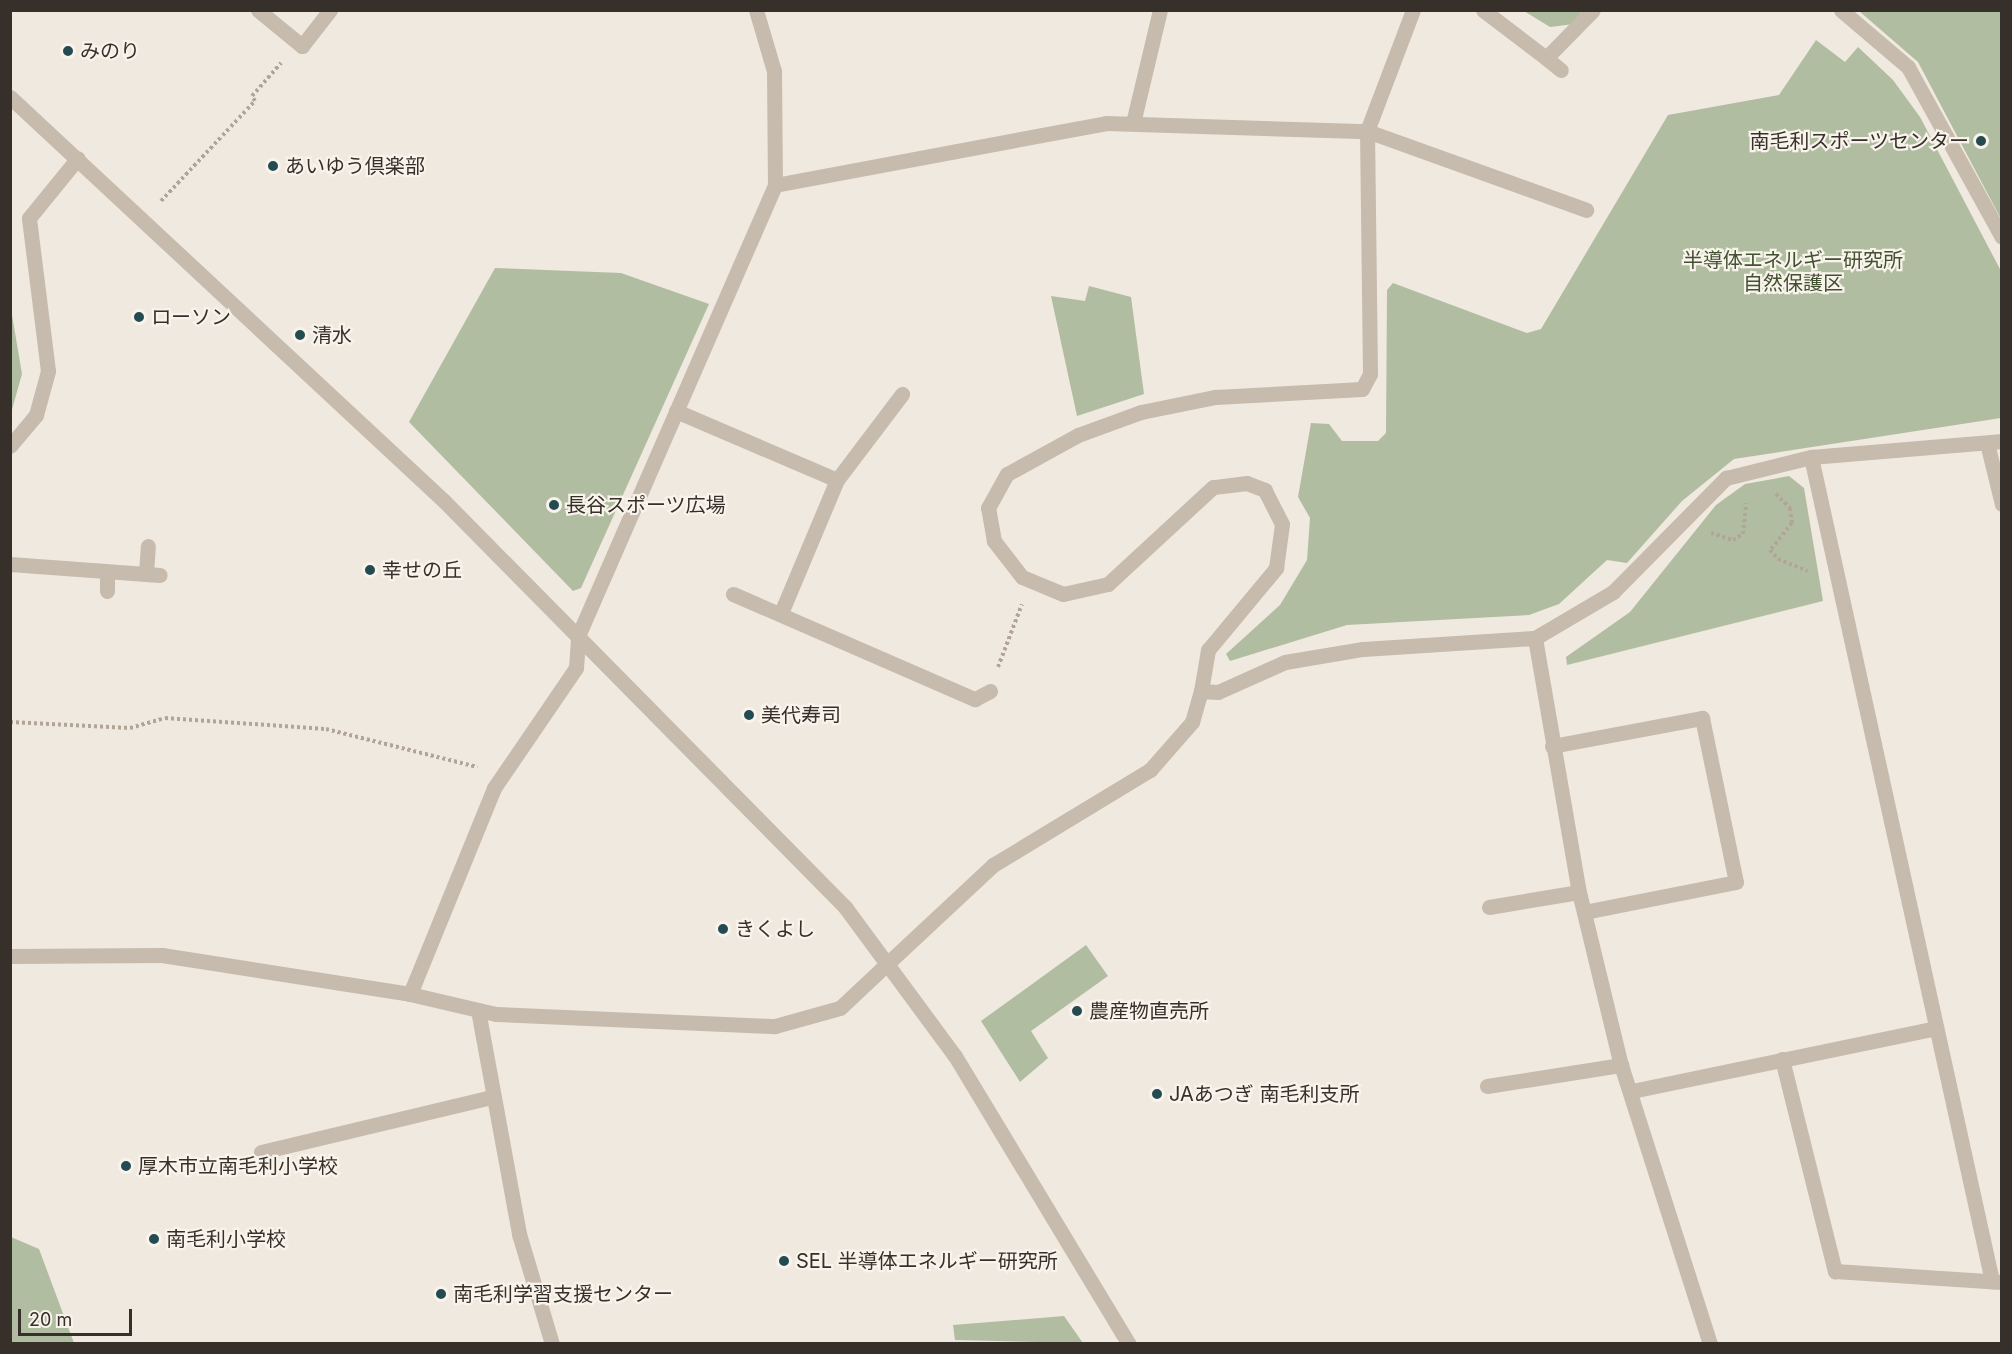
<!DOCTYPE html>
<meta charset="utf-8">
<style>
body{margin:0}
#map{position:relative;width:2012px;height:1354px;overflow:hidden;background:#f0e9df;font-family:Inter,"Noto Sans JP",sans-serif}
div>[style]{position:absolute}
.green>*{inset:0;background:#b1bda1}
.path>*{height:4px;margin-top:-2px;transform-origin:0;background:repeating-linear-gradient(90deg,#b2a597 0 3px,transparent 0 6px)}
.minor>*{height:15px;margin:-7.5px;padding:0 7.5px;transform-origin:7.5px;border-radius:7.5px;background:#c6bbac}
.tertiary>*{height:15px;margin:-7.5px;padding:0 7.5px;transform-origin:7.5px;border-radius:7.5px;background:#c6bbac}
.dots>*{width:16px;height:16px;translate:-50% -50%;box-sizing:border-box;border:3px solid #f8f3eb;border-radius:50%}
span{translate:-50% -50%;white-space:nowrap;text-align:center;line-height:1.15;-webkit-text-stroke:4.5px #f8f3eb;paint-order:stroke}
.poi-label{font-size:20px;color:#362f2a}
.left{translate:0 -50%;text-align:left}
.right{translate:-100% -50%;text-align:right}
.park-label{font-size:20px;color:#425131}
.frame{position:absolute;inset:0;border:12px solid #362f2a;pointer-events:none}
.scale{position:absolute;left:18px;top:1309px;width:114px;height:27px;box-sizing:border-box;border:3px solid #362f2a;border-top:0;padding-left:8px;font-size:18px;line-height:21px;white-space:nowrap;color:#362f2a;-webkit-text-stroke:4px #f8f3eb;paint-order:stroke}
</style>
<div id="map">
<div class="green">
<div style="clip-path:polygon(1524px 11px,1582px 11px,1574px 24px,1550px 27px)"></div>
<div style="clip-path:polygon(1859px 11px,2001px 11px,2001px 219px,1918px 62px)"></div>
<div style="clip-path:polygon(1816px 40px,1845px 62px,1858px 47px,1893px 80px,1920px 117px,2001px 271px,2001px 418px,1734px 459px,1682px 501px,1627px 563px,1607px 560px,1559px 604px,1529px 615px,1347px 625px,1230px 661px,1226px 654px,1280px 605px,1307px 560px,1310px 518px,1298px 497px,1311px 423px,1329px 424px,1342px 441px,1378px 441px,1386px 433px,1387px 290px,1393px 283px,1527px 333px,1541px 329px,1668px 115px,1779px 95px)"></div>
<div style="clip-path:polygon(495px 268px,621px 273px,709px 304px,581px 588px,573px 591px,409px 422px)"></div>
<div style="clip-path:polygon(1089px 286px,1131px 297px,1144px 394px,1077px 416px,1051px 296px,1085px 301px)"></div>
<div style="clip-path:polygon(11px 309px,22px 374px,11px 413px,10px 413px)"></div>
<div style="clip-path:polygon(1789px 476px,1804px 488px,1823px 601px,1567px 665px,1566px 657px,1630px 612px,1716px 505px,1745px 484px)"></div>
<div style="clip-path:polygon(1086px 945px,1108px 976px,1031px 1031px,1048px 1058px,1020px 1082px,981px 1021px)"></div>
<div style="clip-path:polygon(11px 1237px,39px 1249px,74px 1343px,11px 1343px)"></div>
<div style="clip-path:polygon(1064px 1316px,1083px 1343px,955px 1340px,953px 1325px)"></div>
</div>
<div class="path">
<div style="left:161px;top:201px;width:137px;rotate:-46.8deg"></div>
<div style="left:255px;top:101px;width:6px;rotate:-121deg"></div>
<div style="left:252px;top:96px;width:44px;rotate:-48.7deg"></div>
<div style="left:1776px;top:494px;width:20px;rotate:45deg"></div>
<div style="left:1790px;top:508px;width:15px;rotate:82deg"></div>
<div style="left:1792px;top:523px;width:35px;rotate:129deg"></div>
<div style="left:1770px;top:550px;width:12px;rotate:48deg"></div>
<div style="left:1778px;top:559px;width:32px;rotate:22deg"></div>
<div style="left:1711px;top:533px;width:23px;rotate:18deg"></div>
<div style="left:1733px;top:540px;width:12px;rotate:-31deg"></div>
<div style="left:1743px;top:534px;width:31px;rotate:-84deg"></div>
<div style="left:998px;top:667px;width:67px;rotate:-69.1deg"></div>
<div style="left:10px;top:722px;width:120px;rotate:2.9deg"></div>
<div style="left:130px;top:728px;width:36px;rotate:-16deg"></div>
<div style="left:165px;top:718px;width:161px;rotate:3.9deg"></div>
<div style="left:326px;top:729px;width:156px;rotate:14.1deg"></div>
</div>
<div class="minor">
<div style="left:258px;top:10px;width:57px;rotate:39.3deg"></div>
<div style="left:302px;top:46px;width:46px;rotate:-52.1deg"></div>
<div style="left:756px;top:10px;width:64px;rotate:73.6deg"></div>
<div style="left:774px;top:71px;width:114px;rotate:89.5deg"></div>
<div style="left:1483px;top:10px;width:79px;rotate:37.3deg"></div>
<div style="left:1546px;top:58px;width:67px;rotate:-45.6deg"></div>
<div style="left:1841px;top:10px;width:88px;rotate:40.4deg"></div>
<div style="left:1908px;top:67px;width:194px;rotate:61.1deg"></div>
<div style="left:1546px;top:58px;width:19px;rotate:39deg"></div>
<div style="left:1133px;top:123px;width:116px;rotate:-76.6deg"></div>
<div style="left:676px;top:411px;width:175px;rotate:23.2deg"></div>
<div style="left:1987px;top:443px;width:63px;rotate:76.2deg"></div>
<div style="left:10px;top:446px;width:40px;rotate:-50deg"></div>
<div style="left:36px;top:415px;width:46px;rotate:-74.7deg"></div>
<div style="left:48px;top:371px;width:154px;rotate:-97.1deg"></div>
<div style="left:29px;top:218px;width:77px;rotate:-50.8deg"></div>
<div style="left:1811px;top:457px;width:844px;rotate:77.61deg"></div>
<div style="left:10px;top:564px;width:150px;rotate:4.2deg"></div>
<div style="left:146px;top:573px;width:27px;rotate:-86deg"></div>
<div style="left:107px;top:591px;width:19px;rotate:-90deg"></div>
<div style="left:733px;top:594px;width:264px;rotate:23.5deg"></div>
<div style="left:975px;top:699px;width:17px;rotate:-28deg"></div>
<div style="left:781px;top:613px;width:144px;rotate:-67.2deg"></div>
<div style="left:837px;top:480px;width:108px;rotate:-52.9deg"></div>
<div style="left:1535px;top:638px;width:258px;rotate:80.2deg"></div>
<div style="left:1579px;top:892px;width:178px;rotate:76.4deg"></div>
<div style="left:1621px;top:1065px;width:293px;rotate:72.3deg"></div>
<div style="left:1201px;top:691px;width:42px;rotate:-80.3deg"></div>
<div style="left:1208px;top:650px;width:107px;rotate:-50.3deg"></div>
<div style="left:1276px;top:568px;width:44px;rotate:-82.2deg"></div>
<div style="left:1282px;top:524px;width:38px;rotate:-117deg"></div>
<div style="left:1265px;top:490px;width:19px;rotate:-159deg"></div>
<div style="left:1247px;top:483px;width:34px;rotate:173deg"></div>
<div style="left:1213px;top:487px;width:143px;rotate:137.3deg"></div>
<div style="left:1108px;top:584px;width:46px;rotate:167.5deg"></div>
<div style="left:1063px;top:594px;width:44px;rotate:-157.5deg"></div>
<div style="left:1022px;top:577px;width:46px;rotate:-127.9deg"></div>
<div style="left:994px;top:541px;width:34px;rotate:-100deg"></div>
<div style="left:988px;top:508px;width:39px;rotate:-61deg"></div>
<div style="left:1007px;top:474px;width:81px;rotate:-28.8deg"></div>
<div style="left:1078px;top:435px;width:67px;rotate:-20.1deg"></div>
<div style="left:1141px;top:412px;width:76px;rotate:-11.5deg"></div>
<div style="left:1215px;top:397px;width:147px;rotate:-3.1deg"></div>
<div style="left:1362px;top:389px;width:17px;rotate:-62deg"></div>
<div style="left:1370px;top:374px;width:243px;rotate:-90.7deg"></div>
<div style="left:1367px;top:131px;width:233px;rotate:19.8deg"></div>
<div style="left:1552px;top:746px;width:153px;rotate:-10.6deg"></div>
<div style="left:1702px;top:718px;width:167px;rotate:78.3deg"></div>
<div style="left:1736px;top:882px;width:154px;rotate:168.8deg"></div>
<div style="left:1489px;top:907px;width:91px;rotate:-9.5deg"></div>
<div style="left:10px;top:956px;width:152px;rotate:-0.4deg"></div>
<div style="left:162px;top:955px;width:251px;rotate:8.9deg"></div>
<div style="left:410px;top:994px;width:88px;rotate:13.1deg"></div>
<div style="left:496px;top:1014px;width:279px;rotate:2.5deg"></div>
<div style="left:775px;top:1026px;width:67px;rotate:-15.5deg"></div>
<div style="left:840px;top:1008px;width:66px;rotate:-43.2deg"></div>
<div style="left:410px;top:994px;width:222px;rotate:-67.8deg"></div>
<div style="left:494px;top:788px;width:145px;rotate:-55.7deg"></div>
<div style="left:576px;top:668px;width:32px;rotate:-86deg"></div>
<div style="left:578px;top:636px;width:492px;rotate:-66.4deg"></div>
<div style="left:775px;top:185px;width:337px;rotate:-10.6deg"></div>
<div style="left:1106px;top:123px;width:261px;rotate:1.8deg"></div>
<div style="left:1367px;top:131px;width:129px;rotate:-69.2deg"></div>
<div style="left:478px;top:1010px;width:228px;rotate:79.6deg"></div>
<div style="left:519px;top:1234px;width:115px;rotate:73.3deg"></div>
<div style="left:1782px;top:1059px;width:219px;rotate:76deg"></div>
<div style="left:1835px;top:1271px;width:167px;rotate:3.8deg"></div>
<div style="left:1487px;top:1086px;width:136px;rotate:-8.9deg"></div>
<div style="left:1632px;top:1091px;width:309px;rotate:-11.7deg"></div>
<div style="left:261px;top:1152px;width:237px;rotate:-13.4deg"></div>
</div>
<div class="tertiary">
<div style="left:10px;top:97px;width:593px;rotate:42.95deg"></div>
<div style="left:444px;top:501px;width:571px;rotate:45.35deg"></div>
<div style="left:845px;top:907px;width:185px;rotate:53.6deg"></div>
<div style="left:955px;top:1056px;width:336px;rotate:58.9deg"></div>
<div style="left:888px;top:963px;width:144px;rotate:-43deg"></div>
<div style="left:993px;top:865px;width:184px;rotate:-31.2deg"></div>
<div style="left:1150px;top:770px;width:64px;rotate:-48.8deg"></div>
<div style="left:1192px;top:722px;width:32px;rotate:-74deg"></div>
<div style="left:1201px;top:691px;width:17px;rotate:3deg"></div>
<div style="left:1218px;top:692px;width:73px;rotate:-24.1deg"></div>
<div style="left:1285px;top:662px;width:79px;rotate:-9.5deg"></div>
<div style="left:1363px;top:649px;width:172px;rotate:-3.7deg"></div>
<div style="left:1535px;top:638px;width:91px;rotate:-30.5deg"></div>
<div style="left:1613px;top:592px;width:161px;rotate:-45.3deg"></div>
<div style="left:1726px;top:478px;width:88px;rotate:-13.9deg"></div>
<div style="left:1811px;top:457px;width:192px;rotate:-4.8deg"></div>
</div>
<div class="dots">
<div style="left:68px;top:51px;background:#254b52"></div>
<div style="left:1981px;top:141px;background:#254b52"></div>
<div style="left:273px;top:166px;background:#254b52"></div>
<div style="left:139px;top:317px;background:#254b52"></div>
<div style="left:300px;top:335px;background:#254b52"></div>
<div style="left:554px;top:505px;background:#254b52"></div>
<div style="left:370px;top:570px;background:#254b52"></div>
<div style="left:749px;top:715px;background:#254b52"></div>
<div style="left:723px;top:929px;background:#254b52"></div>
<div style="left:1077px;top:1011px;background:#254b52"></div>
<div style="left:1157px;top:1094px;background:#254b52"></div>
<div style="left:126px;top:1166px;background:#254b52"></div>
<div style="left:154px;top:1239px;background:#254b52"></div>
<div style="left:784px;top:1261px;background:#254b52"></div>
<div style="left:441px;top:1294px;background:#254b52"></div>
</div>
<div class="poi-label">
<span class="left" style="left:80px;top:51px">みのり</span>
<span class="right" style="left:1969px;top:141px">南毛利スポーツセンター</span>
<span class="left" style="left:285px;top:166px">あいゆう倶楽部</span>
<span class="left" style="left:151px;top:317px">ローソン</span>
<span class="left" style="left:312px;top:335px">清水</span>
<span class="left" style="left:566px;top:505px">長谷スポーツ広場</span>
<span class="left" style="left:382px;top:570px">幸せの丘</span>
<span class="left" style="left:761px;top:715px">美代寿司</span>
<span class="left" style="left:735px;top:929px">きくよし</span>
<span class="left" style="left:1089px;top:1011px">農産物直売所</span>
<span class="left" style="left:1169px;top:1094px">JAあつぎ 南毛利支所</span>
<span class="left" style="left:138px;top:1166px">厚木市立南毛利小学校</span>
<span class="left" style="left:166px;top:1239px">南毛利小学校</span>
<span class="left" style="left:796px;top:1261px">SEL 半導体エネルギー研究所</span>
<span class="left" style="left:453px;top:1294px">南毛利学習支援センター</span>
</div>
<div class="park-label">
<span style="left:1793px;top:272px">半導体エネルギー研究所<br>自然保護区</span>
</div>
<div class="frame"></div>
<div class="scale">20 m</div>
</div>
